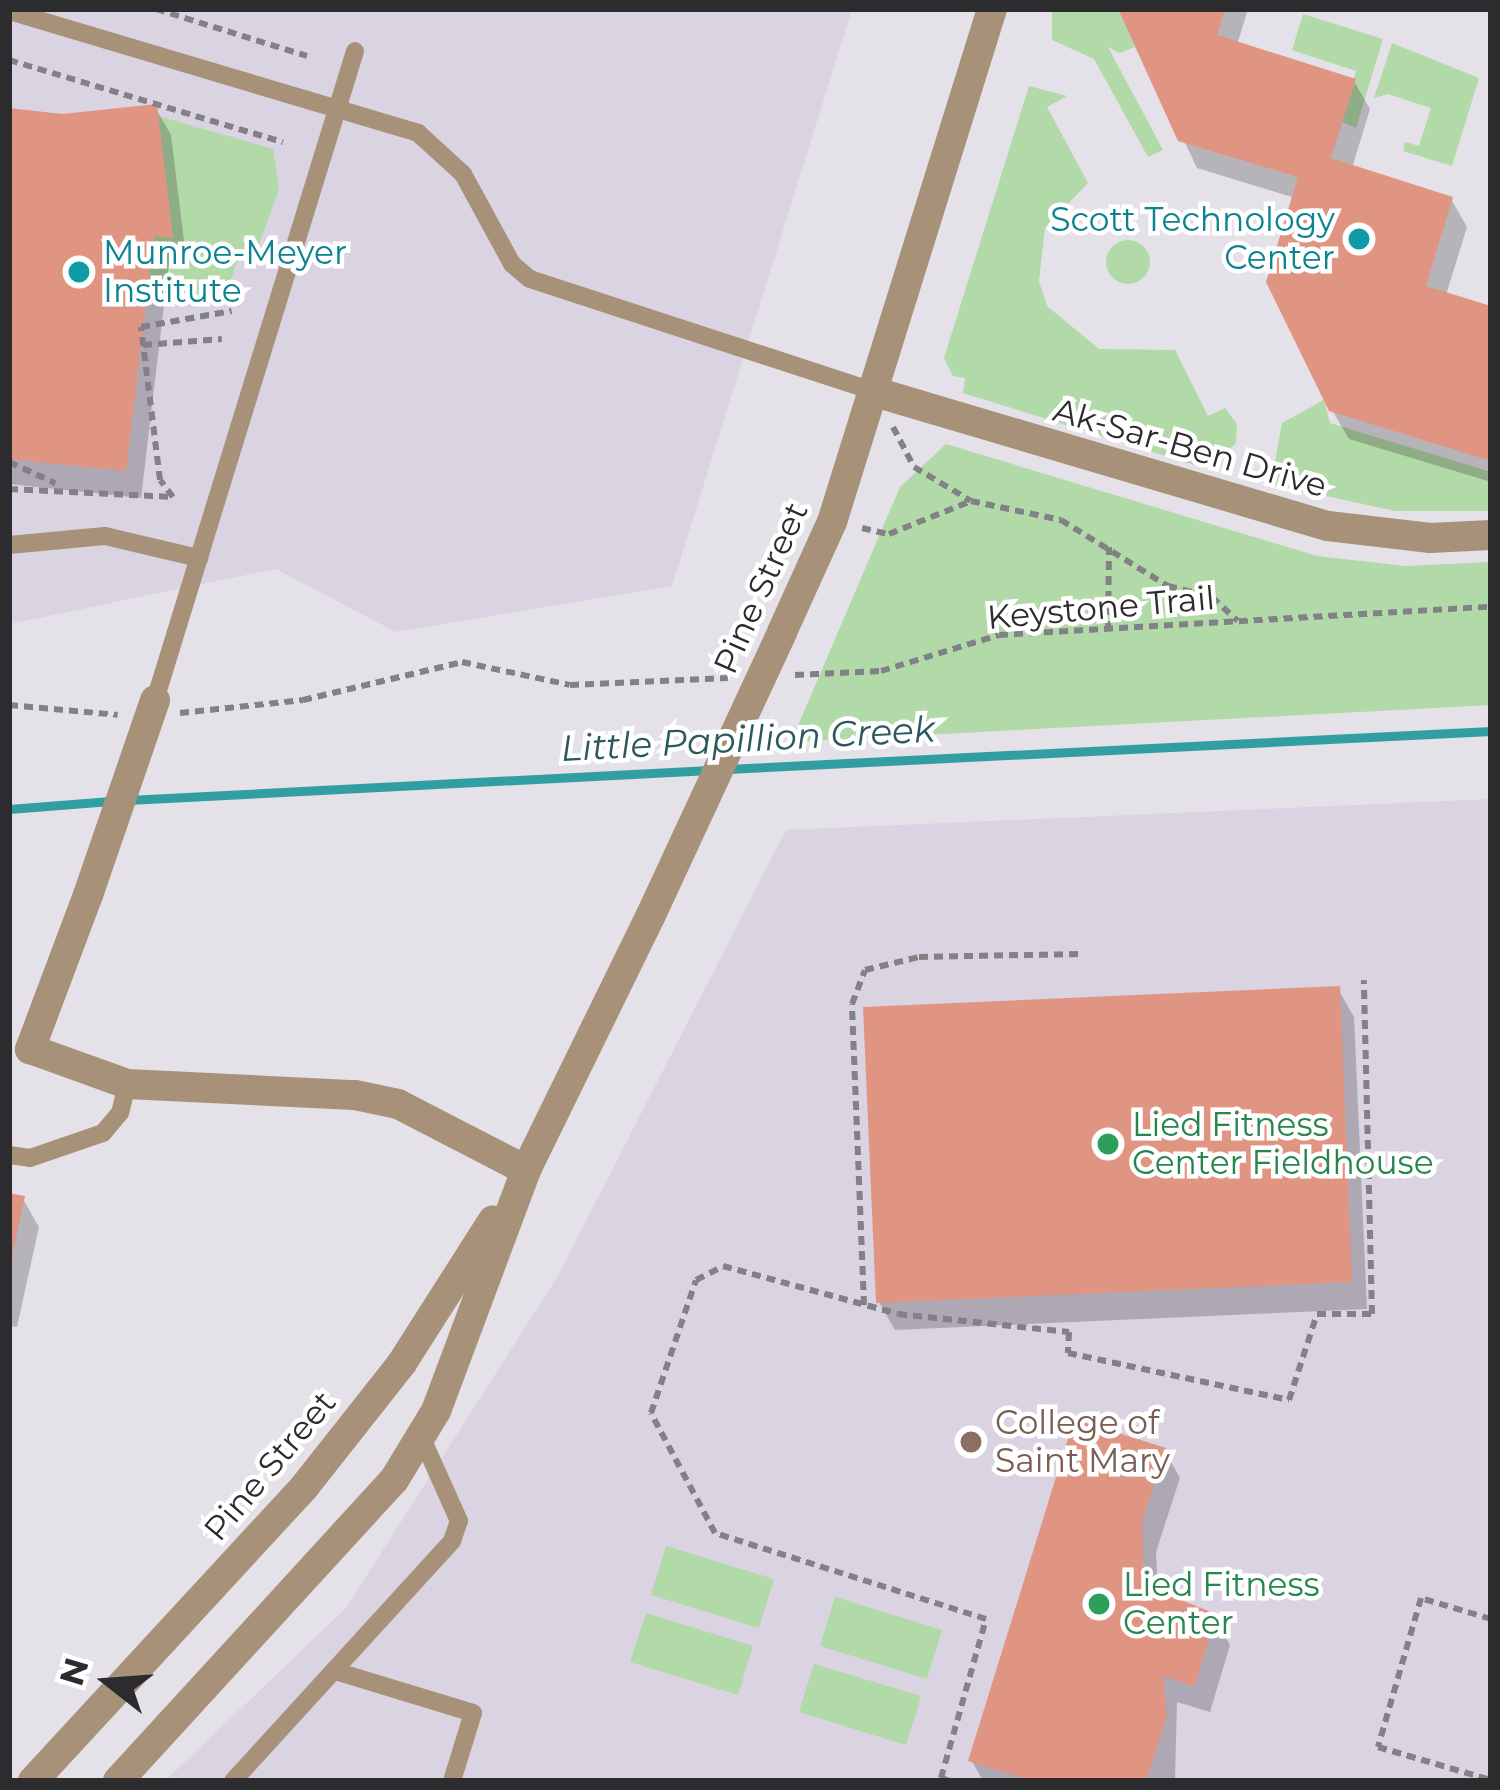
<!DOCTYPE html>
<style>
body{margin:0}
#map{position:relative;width:1500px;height:1790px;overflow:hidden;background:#e4e1e8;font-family:Montserrat,sans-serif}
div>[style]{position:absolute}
.built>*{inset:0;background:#d9d3e2}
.green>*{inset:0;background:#b2d9a8}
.round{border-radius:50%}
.shadow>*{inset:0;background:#0003}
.stream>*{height:9px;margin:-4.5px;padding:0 4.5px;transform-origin:4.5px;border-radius:4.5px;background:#319ea1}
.building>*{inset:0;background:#e09583}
.path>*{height:6px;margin-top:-3px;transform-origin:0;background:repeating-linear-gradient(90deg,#828185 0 9px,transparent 0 15px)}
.service>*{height:18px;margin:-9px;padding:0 9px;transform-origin:9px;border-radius:9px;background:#a79179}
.minor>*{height:30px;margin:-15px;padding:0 15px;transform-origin:15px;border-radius:15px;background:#a79179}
.tertiary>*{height:30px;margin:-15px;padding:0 15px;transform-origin:15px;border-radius:15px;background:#a79179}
.minor-bridge>*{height:30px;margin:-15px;padding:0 15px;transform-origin:15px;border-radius:15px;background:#a79179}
.tertiary-bridge>*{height:30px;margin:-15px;padding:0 15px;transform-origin:15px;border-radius:15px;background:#a79179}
.dots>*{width:33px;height:33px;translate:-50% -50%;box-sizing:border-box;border:6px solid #fff;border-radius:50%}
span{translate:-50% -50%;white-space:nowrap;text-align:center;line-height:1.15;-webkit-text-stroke:9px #fff;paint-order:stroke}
.culture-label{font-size:33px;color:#0d838f}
.right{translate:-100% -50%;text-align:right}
.left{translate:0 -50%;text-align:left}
.street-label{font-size:33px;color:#2c2b2e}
.leisure-label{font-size:33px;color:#27864d}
.education-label{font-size:33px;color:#785e54}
.water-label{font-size:36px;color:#2b595b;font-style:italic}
.frame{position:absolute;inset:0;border:12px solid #2c2b2e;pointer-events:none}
.north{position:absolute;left:48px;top:1622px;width:120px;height:120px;-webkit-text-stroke:9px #fff;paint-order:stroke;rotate:287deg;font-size:33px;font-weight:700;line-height:48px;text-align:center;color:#2c2b2e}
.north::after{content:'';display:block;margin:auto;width:42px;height:54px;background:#2c2b2e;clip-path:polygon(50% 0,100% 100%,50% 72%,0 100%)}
</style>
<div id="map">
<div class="built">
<div style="clip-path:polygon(9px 9px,852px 9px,672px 586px,396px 632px,276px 569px,9px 624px)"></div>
<div style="clip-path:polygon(1491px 799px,1491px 1781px,165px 1781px,346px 1608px,558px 1276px,786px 830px)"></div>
</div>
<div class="green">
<div style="clip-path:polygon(1052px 9px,1118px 9px,1135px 47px,1120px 53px,1108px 47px,1163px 150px,1148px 157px,1094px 59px,1052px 40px)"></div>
<div style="clip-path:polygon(1303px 14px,1383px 39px,1356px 128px,1342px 122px,1356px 71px,1292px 50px)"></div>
<div style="clip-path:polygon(1392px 43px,1479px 78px,1452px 166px,1403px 151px,1405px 142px,1419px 146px,1431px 108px,1388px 94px,1374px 98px)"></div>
<div style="clip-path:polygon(1029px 86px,1067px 96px,1047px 107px,1088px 183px,1045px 228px,1039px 281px,1047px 306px,1099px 349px,1175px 350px,1208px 416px,1225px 408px,1237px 424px,1236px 443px,1214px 464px,1204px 468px,963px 393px,965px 378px,953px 376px,944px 358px)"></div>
<div style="clip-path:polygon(158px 116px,273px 149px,279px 189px,257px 250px,236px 262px,228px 295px,146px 303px,154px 236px,173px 237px)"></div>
<div class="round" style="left:1106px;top:240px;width:44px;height:44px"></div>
<div style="clip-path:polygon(1324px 400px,1330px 423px,1491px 472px,1491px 511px,1395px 511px,1271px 484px,1282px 423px)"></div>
<div style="clip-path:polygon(946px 444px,1317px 556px,1405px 566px,1491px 562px,1491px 705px,791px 742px,900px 487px)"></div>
<div style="clip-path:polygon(666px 1546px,774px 1579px,759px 1628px,651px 1595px)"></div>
<div style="clip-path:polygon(835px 1597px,942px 1630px,927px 1679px,820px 1646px)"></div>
<div style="clip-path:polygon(646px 1613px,753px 1646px,738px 1695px,630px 1662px)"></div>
<div style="clip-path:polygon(814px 1664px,921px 1696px,906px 1745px,799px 1712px)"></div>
</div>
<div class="shadow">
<div style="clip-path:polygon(1121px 9px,1248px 9px,1237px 45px,1354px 81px,1370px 109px,1352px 168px,1451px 199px,1467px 227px,1446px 295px,1491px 309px,1491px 482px,1349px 439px,1332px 410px,1295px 198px,1197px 168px)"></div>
<div style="clip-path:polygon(155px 107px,171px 135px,187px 265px,169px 263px,141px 498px,9px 484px,9px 111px,62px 117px)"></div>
<div style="clip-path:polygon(1338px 989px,1354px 1017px,1367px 1309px,895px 1330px,879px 1302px)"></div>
<div style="clip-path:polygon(9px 1196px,23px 1199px,39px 1227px,17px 1327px,9px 1326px)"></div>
<div style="clip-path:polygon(1164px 1450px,1180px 1478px,1156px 1552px,1158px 1594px,1214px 1617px,1230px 1645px,1210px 1712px,1177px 1702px,1175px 1781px,983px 1781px,972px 1761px)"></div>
</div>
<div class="stream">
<div style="left:727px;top:769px;width:765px;rotate:-2.85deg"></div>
<div style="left:128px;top:800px;width:583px;rotate:-2.95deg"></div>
<div style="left:9px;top:809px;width:102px;rotate:-4.5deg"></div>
</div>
<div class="building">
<div style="clip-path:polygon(1118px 9px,1225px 9px,1217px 35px,1356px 79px,1331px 158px,1453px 197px,1426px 286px,1491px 306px,1491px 461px,1329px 411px,1266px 282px,1298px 177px,1178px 141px)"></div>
<div style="clip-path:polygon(157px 104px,173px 238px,154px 236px,126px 471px,9px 459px,9px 108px,62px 114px)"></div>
<div style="clip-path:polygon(1340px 986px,1352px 1282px,876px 1303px,863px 1007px)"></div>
<div style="clip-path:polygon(9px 1193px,25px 1196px,11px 1261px,9px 1261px)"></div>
<div style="clip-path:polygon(1074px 1419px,1166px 1448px,1142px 1522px,1144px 1585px,1216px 1614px,1195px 1686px,1163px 1676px,1167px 1716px,1146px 1781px,1034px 1781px,968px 1761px)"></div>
</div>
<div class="path">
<div style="left:156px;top:9px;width:158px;rotate:17.3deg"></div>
<div style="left:9px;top:60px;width:286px;rotate:16.7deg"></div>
<div style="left:143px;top:345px;width:79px;rotate:-4.3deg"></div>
<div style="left:893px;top:427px;width:45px;rotate:62.3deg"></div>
<div style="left:914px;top:467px;width:66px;rotate:30.8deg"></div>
<div style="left:971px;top:501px;width:92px;rotate:11.9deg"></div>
<div style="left:1061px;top:520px;width:126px;rotate:31.7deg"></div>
<div style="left:1168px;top:586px;width:45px;rotate:14deg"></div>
<div style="left:1212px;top:597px;width:35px;rotate:43deg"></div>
<div style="left:9px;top:462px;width:51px;rotate:24.5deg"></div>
<div style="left:9px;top:489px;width:164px;rotate:2.8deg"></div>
<div style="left:173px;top:497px;width:21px;rotate:-127deg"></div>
<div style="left:160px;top:480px;width:154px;rotate:-97.1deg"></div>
<div style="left:141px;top:327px;width:92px;rotate:-10deg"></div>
<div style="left:862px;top:528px;width:28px;rotate:13deg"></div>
<div style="left:889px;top:534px;width:88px;rotate:-21.9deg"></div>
<div style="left:1108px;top:630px;width:83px;rotate:-89.3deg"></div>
<div style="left:795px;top:675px;width:86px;rotate:-2.7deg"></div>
<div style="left:881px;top:671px;width:123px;rotate:-17deg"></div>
<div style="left:999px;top:635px;width:493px;rotate:-3.3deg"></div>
<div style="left:9px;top:705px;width:109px;rotate:5.2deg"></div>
<div style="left:180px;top:713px;width:124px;rotate:-6deg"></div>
<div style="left:303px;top:700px;width:163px;rotate:-13.4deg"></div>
<div style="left:462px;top:662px;width:110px;rotate:12deg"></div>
<div style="left:570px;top:685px;width:158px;rotate:-2.5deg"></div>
<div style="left:864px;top:1305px;width:301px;rotate:-92.3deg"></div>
<div style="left:852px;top:1004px;width:36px;rotate:-69deg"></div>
<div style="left:865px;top:970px;width:56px;rotate:-13.5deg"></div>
<div style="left:919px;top:957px;width:162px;rotate:-1.1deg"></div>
<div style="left:1491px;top:1619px;width:73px;rotate:-163.3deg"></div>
<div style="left:1421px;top:1598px;width:155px;rotate:106.1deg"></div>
<div style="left:1378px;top:1747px;width:118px;rotate:16.3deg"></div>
<div style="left:950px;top:1781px;width:9px;rotate:-162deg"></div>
<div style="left:941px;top:1778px;width:165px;rotate:-74.2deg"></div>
<div style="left:986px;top:1619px;width:284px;rotate:-162.4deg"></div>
<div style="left:715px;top:1533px;width:136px;rotate:-118.1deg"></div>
<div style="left:651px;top:1413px;width:140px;rotate:-71.3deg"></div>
<div style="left:696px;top:1280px;width:30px;rotate:-27deg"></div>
<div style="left:723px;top:1266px;width:181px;rotate:15.3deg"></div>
<div style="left:898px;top:1314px;width:172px;rotate:6deg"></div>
<div style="left:1069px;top:1332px;width:21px;rotate:93deg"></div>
<div style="left:1068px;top:1353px;width:226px;rotate:12deg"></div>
<div style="left:1289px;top:1400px;width:90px;rotate:-72deg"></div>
<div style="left:1317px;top:1314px;width:55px"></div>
<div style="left:1372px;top:1314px;width:334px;rotate:-91.4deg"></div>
</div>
<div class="service">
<div style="left:9px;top:11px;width:427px;rotate:16.6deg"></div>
<div style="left:418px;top:133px;width:61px;rotate:42.3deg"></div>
<div style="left:463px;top:174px;width:102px;rotate:61.4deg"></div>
<div style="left:512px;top:264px;width:23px;rotate:40deg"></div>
<div style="left:530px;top:279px;width:363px;rotate:18.1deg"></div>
<div style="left:9px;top:545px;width:96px;rotate:-5.4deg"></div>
<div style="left:105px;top:536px;width:97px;rotate:13.2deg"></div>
<div style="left:155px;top:700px;width:679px;rotate:-72.87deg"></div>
<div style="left:9px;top:1155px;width:21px;rotate:8deg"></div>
<div style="left:30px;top:1158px;width:77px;rotate:-18.9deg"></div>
<div style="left:103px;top:1133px;width:26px;rotate:-50deg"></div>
<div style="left:120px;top:1113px;width:30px;rotate:-76deg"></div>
<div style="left:335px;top:1671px;width:144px;rotate:16.9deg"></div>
<div style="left:473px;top:1713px;width:71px;rotate:107.2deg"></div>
<div style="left:233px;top:1781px;width:325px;rotate:-47.6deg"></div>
<div style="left:452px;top:1541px;width:21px;rotate:-71deg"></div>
<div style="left:459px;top:1521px;width:93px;rotate:-114.1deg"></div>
</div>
<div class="minor">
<div style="left:875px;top:392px;width:472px;rotate:16.5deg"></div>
<div style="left:1328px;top:526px;width:103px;rotate:6.7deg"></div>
<div style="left:1430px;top:538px;width:61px;rotate:-2.8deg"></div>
<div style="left:88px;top:895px;width:165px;rotate:110.6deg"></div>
<div style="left:30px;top:1049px;width:103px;rotate:19.8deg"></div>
<div style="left:127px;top:1084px;width:228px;rotate:2.8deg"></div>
<div style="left:355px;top:1095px;width:44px;rotate:11.8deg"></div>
<div style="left:398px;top:1104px;width:144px;rotate:27.3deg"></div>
</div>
<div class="tertiary">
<div style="left:782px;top:632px;width:121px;rotate:-65.6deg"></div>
<div style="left:832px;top:522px;width:537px;rotate:-72.68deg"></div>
<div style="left:33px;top:1781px;width:401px;rotate:-47.3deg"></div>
<div style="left:305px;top:1486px;width:157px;rotate:-51.7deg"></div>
<div style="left:402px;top:1363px;width:169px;rotate:-57.5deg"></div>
<div style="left:118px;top:1781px;width:408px;rotate:-47.5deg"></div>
<div style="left:394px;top:1480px;width:81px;rotate:-58.7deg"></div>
<div style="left:436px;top:1411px;width:257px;rotate:-69.5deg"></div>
<div style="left:526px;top:1170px;width:282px;rotate:-63.9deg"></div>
</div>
<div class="minor-bridge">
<div style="left:88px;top:895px;width:206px;rotate:-71deg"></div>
</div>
<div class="tertiary-bridge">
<div style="left:650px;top:917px;width:314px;rotate:-65.1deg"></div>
</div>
<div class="dots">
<div style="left:1359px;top:239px;background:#0f9aa8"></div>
<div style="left:79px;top:272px;background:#0f9aa8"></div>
<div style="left:1108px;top:1144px;background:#2e9e5b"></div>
<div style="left:971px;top:1442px;background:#8d6e63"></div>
<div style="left:1099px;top:1604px;background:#2e9e5b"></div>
</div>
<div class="culture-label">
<span class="right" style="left:1335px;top:239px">Scott Technology<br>Center</span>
<span class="left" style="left:103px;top:272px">Munroe-Meyer<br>Institute</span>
</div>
<div class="street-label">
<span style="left:1190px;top:448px;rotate:16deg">Ak-Sar-Ben Drive</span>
<span style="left:761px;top:588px;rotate:-66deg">Pine Street</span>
<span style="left:1101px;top:608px;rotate:-5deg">Keystone Trail</span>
<span style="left:270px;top:1466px;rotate:-50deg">Pine Street</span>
</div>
<div class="leisure-label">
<span class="left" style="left:1132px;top:1144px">Lied Fitness<br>Center Fieldhouse</span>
<span class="left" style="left:1123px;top:1604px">Lied Fitness<br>Center</span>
</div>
<div class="education-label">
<span class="left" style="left:995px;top:1442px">College of<br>Saint Mary</span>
</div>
<div class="water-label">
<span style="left:748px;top:739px;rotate:-3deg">Little Papillion Creek</span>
</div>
<div class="frame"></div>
<div class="north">N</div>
</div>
